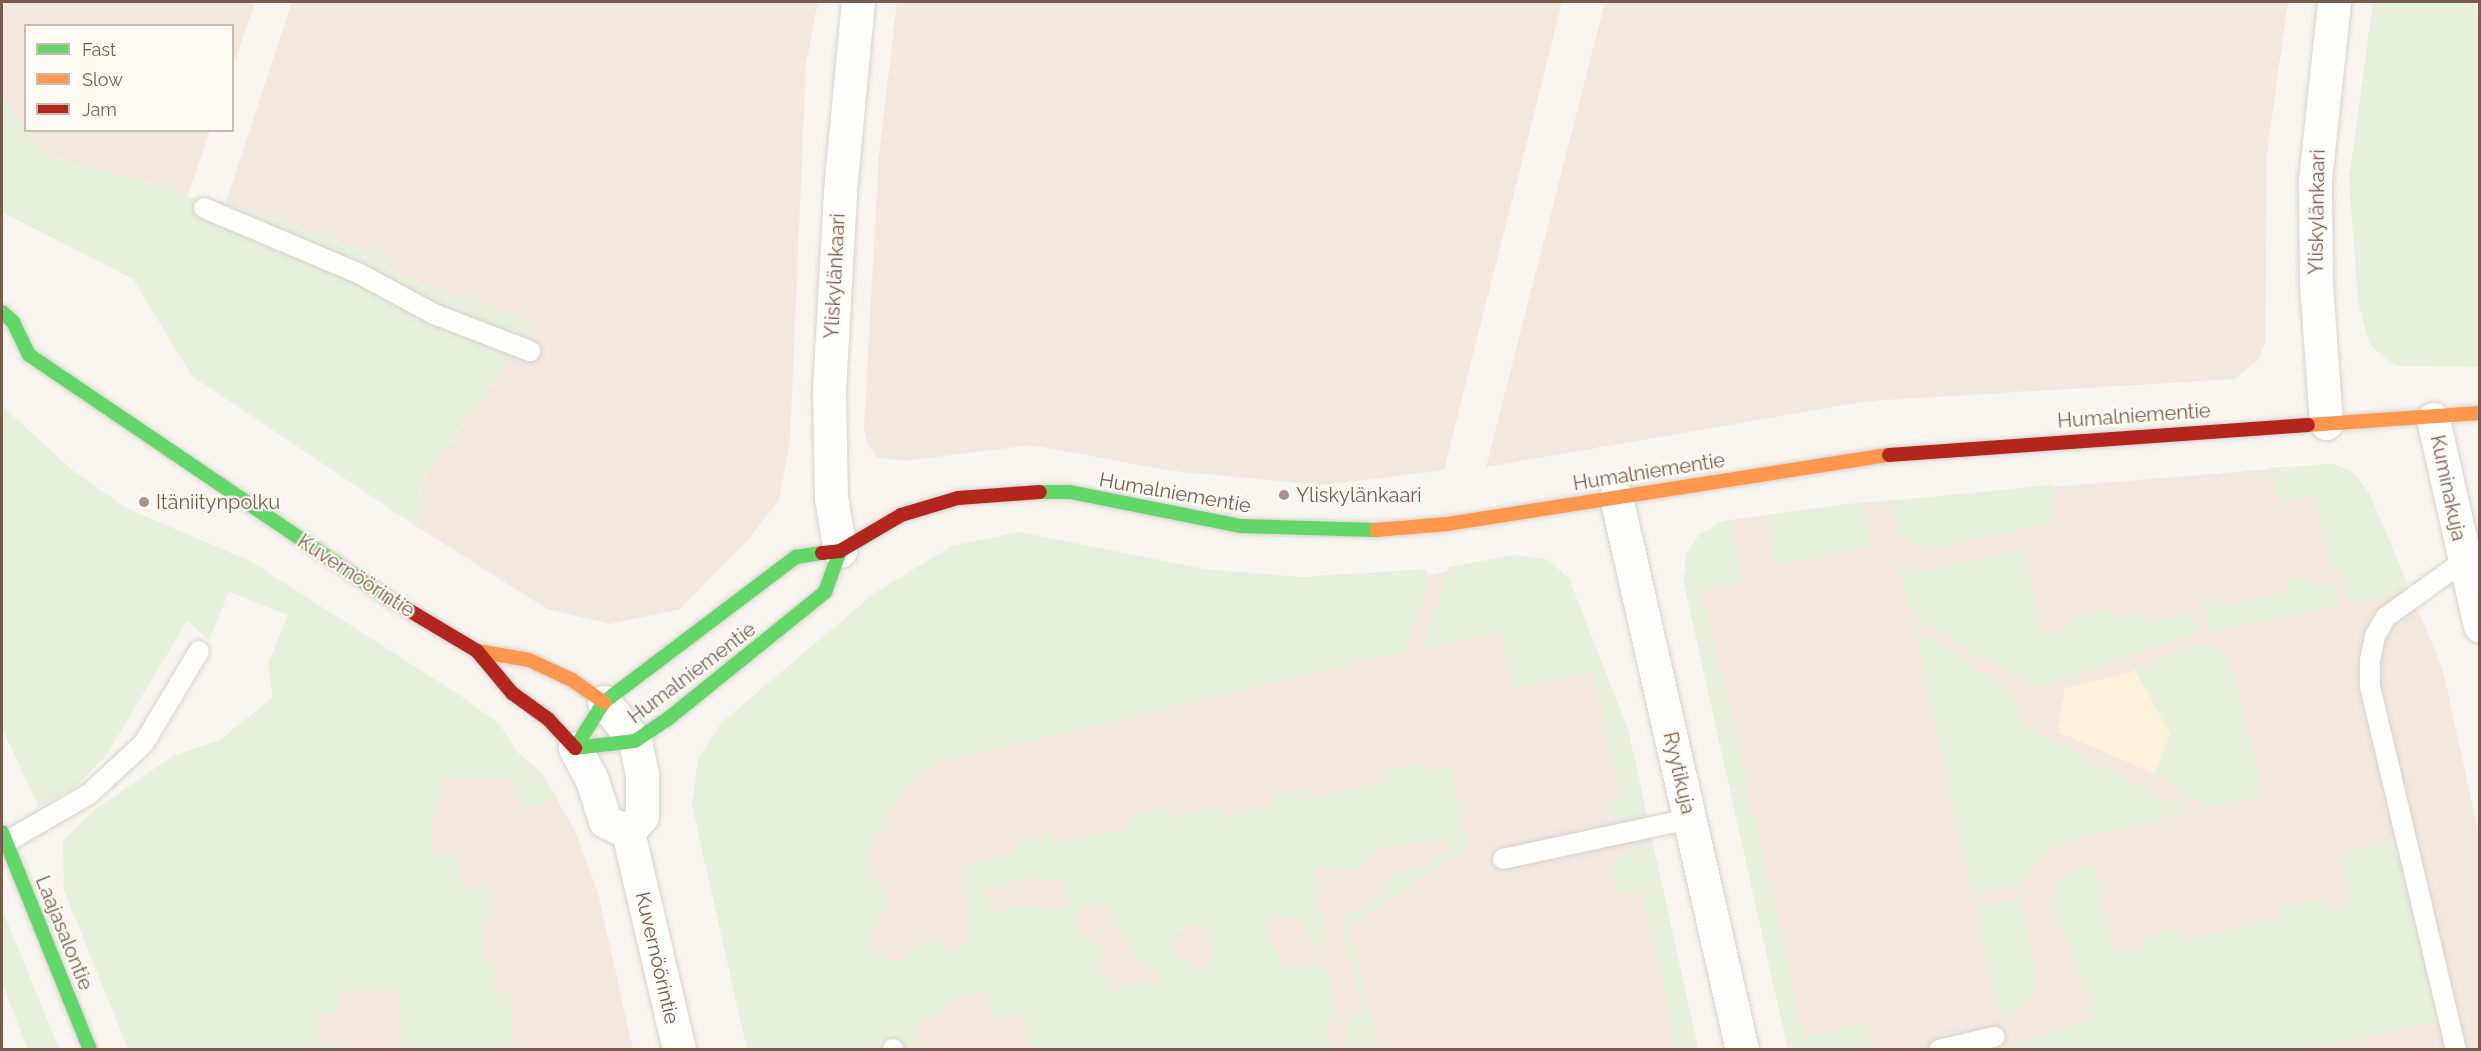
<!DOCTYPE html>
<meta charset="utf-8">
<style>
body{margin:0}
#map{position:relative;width:2481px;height:1051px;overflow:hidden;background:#f9f5f0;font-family:Raleway,sans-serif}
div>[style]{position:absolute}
.residential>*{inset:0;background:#f2e8de}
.green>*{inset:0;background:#e7f0db}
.sand>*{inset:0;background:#fbf2d9}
.roads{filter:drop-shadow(0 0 2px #d7d1cb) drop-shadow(0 0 2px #d7d1cb)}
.lane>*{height:20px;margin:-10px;padding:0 10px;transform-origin:10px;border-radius:10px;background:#fefefd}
.street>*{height:33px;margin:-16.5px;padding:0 16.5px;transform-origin:16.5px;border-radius:16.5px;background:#fefefd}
.fast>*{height:14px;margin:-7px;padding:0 7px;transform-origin:7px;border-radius:7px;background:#63d668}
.slow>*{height:14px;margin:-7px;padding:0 7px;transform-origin:7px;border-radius:7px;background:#ff974d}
.jam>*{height:14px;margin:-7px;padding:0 7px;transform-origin:7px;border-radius:7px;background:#b3261e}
.dots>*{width:16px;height:16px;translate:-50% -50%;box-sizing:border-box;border:3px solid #fffaf3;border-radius:50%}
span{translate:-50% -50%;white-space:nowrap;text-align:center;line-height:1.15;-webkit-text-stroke:4.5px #fffaf3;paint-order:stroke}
.street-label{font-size:20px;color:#7a5c4d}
.poi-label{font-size:20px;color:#7a5c4d}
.left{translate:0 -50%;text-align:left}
.frame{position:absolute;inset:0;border:3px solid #7a5c4d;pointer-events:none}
.legend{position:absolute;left:24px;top:24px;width:210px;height:108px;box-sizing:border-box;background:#fffaf3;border:2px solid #cabbb1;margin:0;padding:8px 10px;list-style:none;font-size:18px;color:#7a5c4d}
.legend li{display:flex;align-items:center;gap:12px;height:30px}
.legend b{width:30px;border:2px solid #cabbb1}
</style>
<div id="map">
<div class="residential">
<div style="clip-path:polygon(2px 2px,255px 2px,233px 66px,232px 26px,26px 26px,25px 129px,2px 97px)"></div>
<div style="clip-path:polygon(292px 2px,818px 2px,806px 64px,790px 439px,779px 500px,746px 542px,680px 609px,610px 624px,547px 609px,419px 528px,421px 484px,535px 324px,387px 271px,390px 259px,226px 202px)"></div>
<div style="clip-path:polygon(897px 2px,1562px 2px,1444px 470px,1323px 485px,1172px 471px,1031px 445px,904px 461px,876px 457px,866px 440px,864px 427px,879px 155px)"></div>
<div style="clip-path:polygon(1605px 2px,2288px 2px,2267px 153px,2265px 343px,2258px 360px,2234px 379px,1868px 401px,1486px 467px)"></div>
<div style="clip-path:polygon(27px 131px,210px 131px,187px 197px,163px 187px,45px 155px)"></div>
<div style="clip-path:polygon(2333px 464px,2354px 473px,2370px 495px,2443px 670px,2479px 836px,2479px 1049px,1788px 1049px,1684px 583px,1686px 555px,1699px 535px,1723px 521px,1847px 504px)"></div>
<div style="clip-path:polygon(1514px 555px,1548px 560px,1569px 579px,1628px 730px,1698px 1049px,839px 1049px,807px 921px,970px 685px)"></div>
<div style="clip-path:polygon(330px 762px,541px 772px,575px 831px,598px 893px,633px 1049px,251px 1050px)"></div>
</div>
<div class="green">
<div style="clip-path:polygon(2373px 2px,2475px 2px,2480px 23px,2479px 367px,2396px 366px,2370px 345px,2358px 302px,2349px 180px)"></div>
<div style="clip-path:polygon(2px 97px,45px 155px,163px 187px,187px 197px,226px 202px,391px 259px,388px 271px,535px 324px,421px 483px,419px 528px,192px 376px,133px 279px,2px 212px)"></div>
<div style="clip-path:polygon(2px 406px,71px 469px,126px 508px,250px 561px,458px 694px,499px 724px,518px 753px,541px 772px,558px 799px,517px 809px,516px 779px,441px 779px,440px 815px,431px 815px,431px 855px,460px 855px,460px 888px,492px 888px,492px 924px,482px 924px,483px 963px,493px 963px,494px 994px,511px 993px,511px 1049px,401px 1049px,400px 990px,340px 991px,340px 1012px,318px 1013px,318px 1043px,340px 1043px,340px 1049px,128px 1049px,64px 890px,63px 841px,94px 810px,173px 756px,220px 740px,273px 697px,268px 664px,288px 615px,229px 592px,209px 640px,187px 621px,107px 754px,77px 786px,39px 807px,2px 728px)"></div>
<div style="clip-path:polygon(2333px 464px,2354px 473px,2370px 495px,2407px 583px,2392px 595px,2348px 604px,2342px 569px,2332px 570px,2315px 495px,2277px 504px,2269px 468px)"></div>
<div style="clip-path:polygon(2053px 485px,2055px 511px,2050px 523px,1937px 548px,1915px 544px,1899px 532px,1890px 515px,1889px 501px)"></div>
<div style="clip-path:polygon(1862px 503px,1872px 546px,1776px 566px,1766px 515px)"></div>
<div style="clip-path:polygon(1723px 521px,1732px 521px,1742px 581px,1702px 590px,1805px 1038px,1868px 1022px,1873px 1044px,1851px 1049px,1788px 1049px,1684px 583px,1686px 555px,1699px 535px)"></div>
<div style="clip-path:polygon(evenodd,1019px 532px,1204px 569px,1302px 577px,1425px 569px,1430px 576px,1406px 651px,942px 762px,917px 775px,874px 839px,867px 869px,891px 895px,866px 947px,896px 961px,927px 938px,955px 952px,969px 935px,963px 866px,1014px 853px,1012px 843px,1051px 834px,1053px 844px,1129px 827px,1127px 817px,1166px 808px,1169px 818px,1220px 807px,1222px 818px,1273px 806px,1271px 796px,1310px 787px,1313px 798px,1388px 780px,1387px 770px,1424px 762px,1427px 772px,1451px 766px,1469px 852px,1451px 858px,1350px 926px,1378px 1049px,1342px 1049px,1349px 1017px,1364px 1010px,1344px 939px,1345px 916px,1386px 894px,1391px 875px,1429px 865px,1451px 849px,1442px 841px,1384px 846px,1355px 869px,1314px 869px,1327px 943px,1316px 949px,1298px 917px,1271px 916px,1269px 936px,1284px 969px,1320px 964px,1332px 980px,1338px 1010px,1323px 1026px,1337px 1049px,1032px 1049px,1022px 1012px,991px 1019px,985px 992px,946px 1001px,948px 1013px,916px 1021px,920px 1041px,886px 1049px,747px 1049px,692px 806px,698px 759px,721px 723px,876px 592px,952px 546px,1019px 532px,1026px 878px,1062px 881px,1071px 906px,1041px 910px,1021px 905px,995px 912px,989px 904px,987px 890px,1026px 878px,1019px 532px,1107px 904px,1137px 961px,1160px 975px,1161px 987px,1138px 980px,1110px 992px,1098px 968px,1103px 948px,1077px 932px,1082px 907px,1107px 904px,1019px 532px,1188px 925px,1206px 925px,1213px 943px,1212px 964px,1197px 969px,1179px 956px,1173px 939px,1188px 925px)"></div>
<div style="clip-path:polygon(2023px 549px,2042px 635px,2068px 629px,2066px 619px,2112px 609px,2114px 619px,2141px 613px,2144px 624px,2192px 613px,2197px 632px,2035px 687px,1911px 615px,1898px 570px,1923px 572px)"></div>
<div style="clip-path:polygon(1514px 555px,1548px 560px,1569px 579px,1628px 730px,1647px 816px,1618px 816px,1604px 802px,1622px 798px,1592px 672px,1514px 688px,1501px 631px,1423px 648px,1449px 567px)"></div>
<div style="clip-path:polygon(2306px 577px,2308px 588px,2335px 582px,2338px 605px,2210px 632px,2203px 600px,2209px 598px,2212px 608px,2287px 592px,2286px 581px)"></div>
<div style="clip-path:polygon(1914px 629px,2008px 687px,2022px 724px,2191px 813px,2084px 837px,2056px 847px,2033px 865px,2023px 884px,1972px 893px)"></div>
<div style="clip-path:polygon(2191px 645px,2216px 647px,2229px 656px,2264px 796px,2204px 807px,2155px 774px,2058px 732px,2065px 688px,2135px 671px)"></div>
<div style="clip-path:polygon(2399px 841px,2438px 1022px,2307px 1049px,2005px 1049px,2096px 1016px,2052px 902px,2057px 884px,2073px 870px,2095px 866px,2114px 955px,2142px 949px,2140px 938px,2179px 929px,2182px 940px,2283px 918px,2281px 907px,2322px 898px,2325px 909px,2349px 904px,2339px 853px)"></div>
<div style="clip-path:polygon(1653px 844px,1698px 1049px,1677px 1049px,1642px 889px,1617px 894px,1613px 870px,1619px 855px)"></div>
<div style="clip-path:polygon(2021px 898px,2036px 977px,2033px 997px,2022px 1009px,2006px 1012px,1996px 1003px,1976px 907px)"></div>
<div style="clip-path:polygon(2px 909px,47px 1019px,59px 1049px,28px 1049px,2px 984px)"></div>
</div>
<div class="sand">
<div style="clip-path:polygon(2135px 671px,2170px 733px,2155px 774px,2058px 732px,2065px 688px)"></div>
</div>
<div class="roads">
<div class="lane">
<div style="left:204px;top:208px;width:169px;rotate:22.9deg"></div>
<div style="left:360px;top:274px;width:84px;rotate:28.4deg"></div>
<div style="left:434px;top:314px;width:103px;rotate:21.1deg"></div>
<div style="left:6px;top:842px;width:96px;rotate:-30deg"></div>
<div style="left:89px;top:794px;width:75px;rotate:-42.8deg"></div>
<div style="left:144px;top:743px;width:107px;rotate:-59.1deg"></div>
<div style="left:1503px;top:859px;width:190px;rotate:-12.1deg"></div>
<div style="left:893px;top:1049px;width:1px;rotate:45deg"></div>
<div style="left:1939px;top:1050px;width:57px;rotate:-13.3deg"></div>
<div style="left:2456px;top:1050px;width:375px;rotate:-103.3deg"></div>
<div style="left:2370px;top:685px;width:25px;rotate:-90deg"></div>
<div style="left:2370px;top:660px;width:25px;rotate:-78deg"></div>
<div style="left:2375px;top:636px;width:22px;rotate:-60deg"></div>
<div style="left:2386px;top:617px;width:96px;rotate:-35.7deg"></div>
</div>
<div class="street">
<div style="left:2433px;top:419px;width:212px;rotate:77.2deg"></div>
<div style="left:2326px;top:423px;width:141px;rotate:-94.1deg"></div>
<div style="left:2316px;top:282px;width:102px;rotate:-90.6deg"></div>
<div style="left:2315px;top:180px;width:179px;rotate:-83.9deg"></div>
<div style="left:1616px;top:497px;width:567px;rotate:77.16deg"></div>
<div style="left:840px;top:551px;width:54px;rotate:-99.6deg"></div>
<div style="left:831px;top:498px;width:108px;rotate:-91.1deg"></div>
<div style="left:829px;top:390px;width:199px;rotate:-86.8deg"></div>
<div style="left:840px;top:191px;width:190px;rotate:-84.6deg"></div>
<div style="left:604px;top:702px;width:50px;rotate:51.5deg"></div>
<div style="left:635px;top:741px;width:33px;rotate:78deg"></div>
<div style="left:642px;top:773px;width:43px;rotate:90deg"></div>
<div style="left:642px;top:816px;width:21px;rotate:131deg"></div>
<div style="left:575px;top:748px;width:36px;rotate:62deg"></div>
<div style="left:592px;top:780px;width:43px;rotate:72.4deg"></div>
<div style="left:605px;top:821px;width:25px;rotate:26deg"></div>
<div style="left:628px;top:832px;width:224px;rotate:76.8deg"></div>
</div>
<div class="fast">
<div style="left:2px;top:312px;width:15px;rotate:42deg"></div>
<div style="left:13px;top:322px;width:37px;rotate:64deg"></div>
<div style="left:29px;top:355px;width:436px;rotate:34.1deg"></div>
<div style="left:1040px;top:492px;width:30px"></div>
<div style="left:1070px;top:492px;width:173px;rotate:11.3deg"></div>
<div style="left:1240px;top:526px;width:136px;rotate:1.7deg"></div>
<div style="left:575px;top:748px;width:54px;rotate:-57.8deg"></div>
<div style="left:604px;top:702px;width:241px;rotate:-37.1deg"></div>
<div style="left:796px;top:557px;width:26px;rotate:-9deg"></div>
<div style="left:575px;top:748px;width:60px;rotate:-6.7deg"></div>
<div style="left:635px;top:741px;width:41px;rotate:-34.1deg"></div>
<div style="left:669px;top:718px;width:201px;rotate:-38.9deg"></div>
<div style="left:825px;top:592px;width:44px;rotate:-69.9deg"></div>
<div style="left:2px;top:832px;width:235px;rotate:68deg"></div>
</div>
<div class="slow">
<div style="left:2308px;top:425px;width:172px;rotate:-4deg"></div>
<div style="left:1376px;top:530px;width:71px;rotate:-4.8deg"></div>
<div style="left:1447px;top:524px;width:447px;rotate:-8.9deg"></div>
<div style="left:477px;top:651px;width:53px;rotate:9.8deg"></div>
<div style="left:529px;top:660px;width:47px;rotate:24.9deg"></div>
<div style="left:572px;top:680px;width:39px;rotate:35deg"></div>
</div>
<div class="jam">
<div style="left:1889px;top:455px;width:420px;rotate:-4.1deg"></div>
<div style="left:822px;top:553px;width:18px;rotate:-6deg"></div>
<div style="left:840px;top:551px;width:71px;rotate:-30.5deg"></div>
<div style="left:901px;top:515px;width:59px;rotate:-16.6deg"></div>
<div style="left:958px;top:498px;width:82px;rotate:-4.2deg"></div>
<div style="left:390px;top:599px;width:101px;rotate:30.9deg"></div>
<div style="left:477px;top:651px;width:55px;rotate:50.2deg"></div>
<div style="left:512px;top:693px;width:44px;rotate:35.8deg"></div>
<div style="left:548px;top:719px;width:40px;rotate:47deg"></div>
</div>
</div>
<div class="dots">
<div style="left:1284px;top:495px;background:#a69286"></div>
<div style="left:144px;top:502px;background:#a69286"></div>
</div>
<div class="street-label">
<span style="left:2317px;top:212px;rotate:-89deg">Yliskylänkaari</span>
<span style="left:835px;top:276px;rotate:-87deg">Yliskylänkaari</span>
<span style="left:2134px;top:416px;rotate:-4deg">Humalniementie</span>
<span style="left:1649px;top:472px;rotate:-9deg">Humalniementie</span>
<span style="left:2448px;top:488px;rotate:78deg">Kuminakuja</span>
<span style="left:1175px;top:493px;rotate:10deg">Humalniementie</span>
<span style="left:356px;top:576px;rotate:33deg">Kuvernöörintie</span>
<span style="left:692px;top:673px;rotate:-37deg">Humalniementie</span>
<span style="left:1679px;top:773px;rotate:77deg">Ryytikuja</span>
<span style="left:64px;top:933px;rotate:68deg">Laajasalontie</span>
<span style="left:657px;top:958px;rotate:77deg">Kuvernöörintie</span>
</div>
<div class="poi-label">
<span class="left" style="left:1296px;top:495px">Yliskylänkaari</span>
<span class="left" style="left:156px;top:502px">Itäniitynpolku</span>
</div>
<div class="frame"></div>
<ul class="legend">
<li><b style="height:8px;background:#63d668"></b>Fast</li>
<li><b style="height:8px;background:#ff974d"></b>Slow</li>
<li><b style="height:8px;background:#b3261e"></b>Jam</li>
</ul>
</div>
